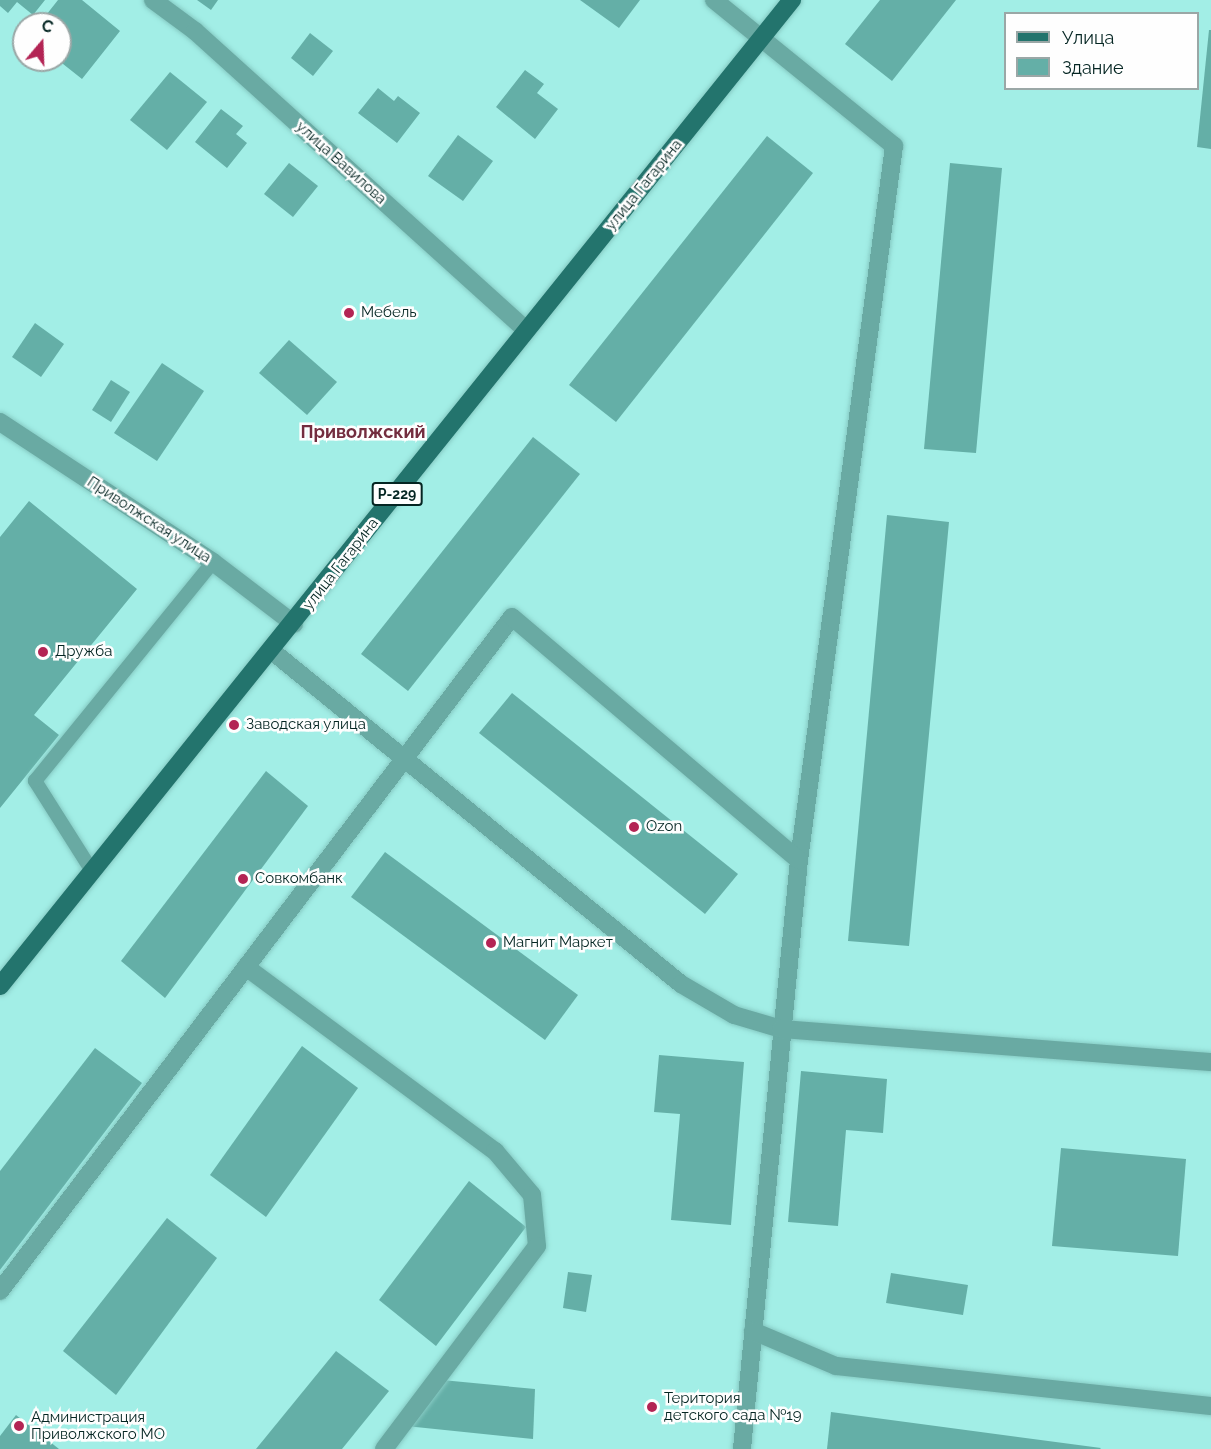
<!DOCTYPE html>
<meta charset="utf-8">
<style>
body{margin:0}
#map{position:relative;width:1211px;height:1449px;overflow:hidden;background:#a2eee6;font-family:Raleway,sans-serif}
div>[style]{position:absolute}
.building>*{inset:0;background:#64afa7}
.roads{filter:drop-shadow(0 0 2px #86cac3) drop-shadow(0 0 2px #86cac3)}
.lane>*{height:14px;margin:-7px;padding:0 7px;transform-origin:7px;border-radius:7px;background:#69aaa3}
.street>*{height:18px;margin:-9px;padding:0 9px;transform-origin:9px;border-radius:9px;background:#69aaa3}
.primary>*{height:18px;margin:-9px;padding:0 9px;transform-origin:9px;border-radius:9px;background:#23746d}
.dots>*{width:16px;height:16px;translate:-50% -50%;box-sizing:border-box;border:3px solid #fefefe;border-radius:50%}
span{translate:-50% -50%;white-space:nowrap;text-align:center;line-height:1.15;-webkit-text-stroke:5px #fefefe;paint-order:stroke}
.shield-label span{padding:2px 4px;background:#fefefe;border:2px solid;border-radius:4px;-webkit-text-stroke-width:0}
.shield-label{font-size:14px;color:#042522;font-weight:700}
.street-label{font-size:15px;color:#042522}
.poi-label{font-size:15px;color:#042522}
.left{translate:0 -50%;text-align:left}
.quarter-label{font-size:18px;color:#732d3f;font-weight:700}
.legend{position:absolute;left:1004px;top:12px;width:195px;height:78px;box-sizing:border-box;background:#fefefe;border:2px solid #9aa7a6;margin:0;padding:8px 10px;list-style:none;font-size:18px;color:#042522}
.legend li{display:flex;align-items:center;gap:12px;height:30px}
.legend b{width:30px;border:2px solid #9aa7a6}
.north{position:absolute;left:12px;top:12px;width:60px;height:60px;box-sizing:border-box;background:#fefefe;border:2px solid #9aa7a6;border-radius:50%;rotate:19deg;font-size:16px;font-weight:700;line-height:24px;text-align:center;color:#042522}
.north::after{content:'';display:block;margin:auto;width:21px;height:27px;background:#b32454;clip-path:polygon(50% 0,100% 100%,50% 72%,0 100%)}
</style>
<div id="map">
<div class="building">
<div style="clip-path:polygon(0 0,45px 0,33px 15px,17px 2px,8px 13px,0 6px)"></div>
<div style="clip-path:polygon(58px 0,82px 0,120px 31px,82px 79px,58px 60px,60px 24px,39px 24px)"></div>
<div style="clip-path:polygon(197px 0,218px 0,211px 10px)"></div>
<div style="clip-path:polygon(580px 0,640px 0,619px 28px)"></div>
<div style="clip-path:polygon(880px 0,956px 0,892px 81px,845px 44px)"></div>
<div style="clip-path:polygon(1209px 30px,1211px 30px,1211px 149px,1197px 147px)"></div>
<div style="clip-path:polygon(310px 33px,333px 51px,313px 76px,291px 58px)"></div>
<div style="clip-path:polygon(525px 70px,544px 84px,537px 93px,558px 109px,535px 139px,496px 107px)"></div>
<div style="clip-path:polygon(170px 72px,207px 102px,167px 150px,130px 120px)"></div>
<div style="clip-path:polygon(378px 88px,394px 101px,398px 96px,420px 113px,397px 143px,358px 113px)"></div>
<div style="clip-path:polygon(221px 109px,243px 126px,236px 134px,247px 143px,227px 168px,195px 142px)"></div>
<div style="clip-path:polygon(458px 135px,493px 161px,463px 201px,428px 176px)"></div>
<div style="clip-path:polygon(767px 136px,813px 173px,616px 422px,569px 385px)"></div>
<div style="clip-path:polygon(289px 163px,318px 186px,293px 217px,264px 194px)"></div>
<div style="clip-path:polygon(950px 163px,1002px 168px,976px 453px,924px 449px)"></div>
<div style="clip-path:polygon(35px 323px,64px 344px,41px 377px,12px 357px)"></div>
<div style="clip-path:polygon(289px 340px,337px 382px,307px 415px,259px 373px)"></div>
<div style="clip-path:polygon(162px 363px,204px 391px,157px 461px,114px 433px)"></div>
<div style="clip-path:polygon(111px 380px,130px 392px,111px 422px,92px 410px)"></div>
<div style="clip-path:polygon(533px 437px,580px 474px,408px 691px,361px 654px)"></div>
<div style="clip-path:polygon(29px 501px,137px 589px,34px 715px,59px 735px,0 808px,0 537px)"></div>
<div style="clip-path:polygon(887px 515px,949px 522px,909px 946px,848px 941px)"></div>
<div style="clip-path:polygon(512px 693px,738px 874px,705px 914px,479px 733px)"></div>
<div style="clip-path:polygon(266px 771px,308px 806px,165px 998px,121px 961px)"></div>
<div style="clip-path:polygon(385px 852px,578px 995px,545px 1040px,351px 897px)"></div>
<div style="clip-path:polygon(302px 1046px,358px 1088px,266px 1217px,210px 1175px)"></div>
<div style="clip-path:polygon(95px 1048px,142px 1083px,0 1270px,0 1171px)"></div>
<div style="clip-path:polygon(659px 1055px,744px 1062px,731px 1225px,671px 1220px,680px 1114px,654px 1112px)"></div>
<div style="clip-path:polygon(801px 1071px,887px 1079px,883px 1133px,846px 1130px,838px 1226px,788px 1222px)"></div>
<div style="clip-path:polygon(1061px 1148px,1186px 1159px,1178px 1256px,1052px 1246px)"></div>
<div style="clip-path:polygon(469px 1181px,526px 1227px,436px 1346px,379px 1300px)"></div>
<div style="clip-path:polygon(167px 1218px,217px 1258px,116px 1395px,63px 1351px)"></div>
<div style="clip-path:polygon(568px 1272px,592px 1275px,586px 1312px,563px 1308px)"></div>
<div style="clip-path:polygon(891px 1273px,968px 1285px,963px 1315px,886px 1303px)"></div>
<div style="clip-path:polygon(336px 1351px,389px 1391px,342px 1449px,256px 1449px)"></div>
<div style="clip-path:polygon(442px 1380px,535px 1389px,533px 1439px,406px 1426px)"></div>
<div style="clip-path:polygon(831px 1412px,1101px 1448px,1100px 1449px,827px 1449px)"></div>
<div style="clip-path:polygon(16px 1415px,59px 1449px,0 1449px,0 1436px)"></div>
</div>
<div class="roads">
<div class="lane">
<div style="left:92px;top:871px;width:107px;rotate:-122.3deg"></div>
<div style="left:35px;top:781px;width:282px;rotate:-50.9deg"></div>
</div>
<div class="street">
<div style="left:153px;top:0;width:52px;rotate:36.4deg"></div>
<div style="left:195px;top:31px;width:446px;rotate:42.1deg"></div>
<div style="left:714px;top:0;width:232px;rotate:39deg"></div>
<div style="left:894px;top:146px;width:720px;rotate:97.58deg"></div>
<div style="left:799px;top:860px;width:592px;rotate:95.53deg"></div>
<div style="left:0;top:422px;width:255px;rotate:33.3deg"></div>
<div style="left:213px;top:562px;width:102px;rotate:37.4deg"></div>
<div style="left:272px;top:651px;width:527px;rotate:39.15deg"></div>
<div style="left:681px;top:984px;width:61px;rotate:30.3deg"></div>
<div style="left:734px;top:1015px;width:49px;rotate:16.6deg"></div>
<div style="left:781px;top:1029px;width:431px;rotate:4.4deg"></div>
<div style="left:246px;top:967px;width:310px;rotate:36.5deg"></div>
<div style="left:495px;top:1151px;width:57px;rotate:49.9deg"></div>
<div style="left:532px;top:1195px;width:51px;rotate:84.4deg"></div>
<div style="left:537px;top:1246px;width:254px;rotate:127deg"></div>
<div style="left:0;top:1291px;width:846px;rotate:-52.78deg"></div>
<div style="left:512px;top:617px;width:376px;rotate:40.3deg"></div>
<div style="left:753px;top:1331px;width:90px;rotate:22.9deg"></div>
<div style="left:836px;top:1366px;width:377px;rotate:6.1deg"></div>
</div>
<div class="primary">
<div style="left:0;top:986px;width:1265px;rotate:-51.23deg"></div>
</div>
</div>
<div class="dots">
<div style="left:349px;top:313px;background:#b32454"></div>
<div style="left:43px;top:652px;background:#b32454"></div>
<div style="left:234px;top:725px;background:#b32454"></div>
<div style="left:634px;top:827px;background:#b32454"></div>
<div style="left:243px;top:879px;background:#b32454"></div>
<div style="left:491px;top:943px;background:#b32454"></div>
<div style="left:652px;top:1407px;background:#b32454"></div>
<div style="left:19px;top:1426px;background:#b32454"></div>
</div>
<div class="shield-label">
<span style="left:397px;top:494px">Р-229</span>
</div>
<div class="street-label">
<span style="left:341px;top:163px;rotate:42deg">улица Вавилова</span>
<span style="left:644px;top:185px;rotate:-51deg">улица Гагарина</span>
<span style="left:149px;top:520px;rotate:33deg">Приволжская улица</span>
<span style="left:341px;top:564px;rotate:-52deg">улица Гагарина</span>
</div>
<div class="poi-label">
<span class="left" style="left:361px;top:313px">Мебель</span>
<span class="left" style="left:55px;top:652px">Дружба</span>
<span class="left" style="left:246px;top:725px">Заводская улица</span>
<span class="left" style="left:646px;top:827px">Ozon</span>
<span class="left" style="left:255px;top:879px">Совкомбанк</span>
<span class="left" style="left:503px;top:943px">Магнит Маркет</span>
<span class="left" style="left:664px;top:1407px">Територия<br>детского сада №19</span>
<span class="left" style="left:31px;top:1426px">Администрация<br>Приволжского МО</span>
</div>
<div class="quarter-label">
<span style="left:363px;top:432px">Приволжский</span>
</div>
<ul class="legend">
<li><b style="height:8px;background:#23746d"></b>Улица</li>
<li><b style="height:16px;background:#64afa7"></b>Здание</li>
</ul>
<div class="north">С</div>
</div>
